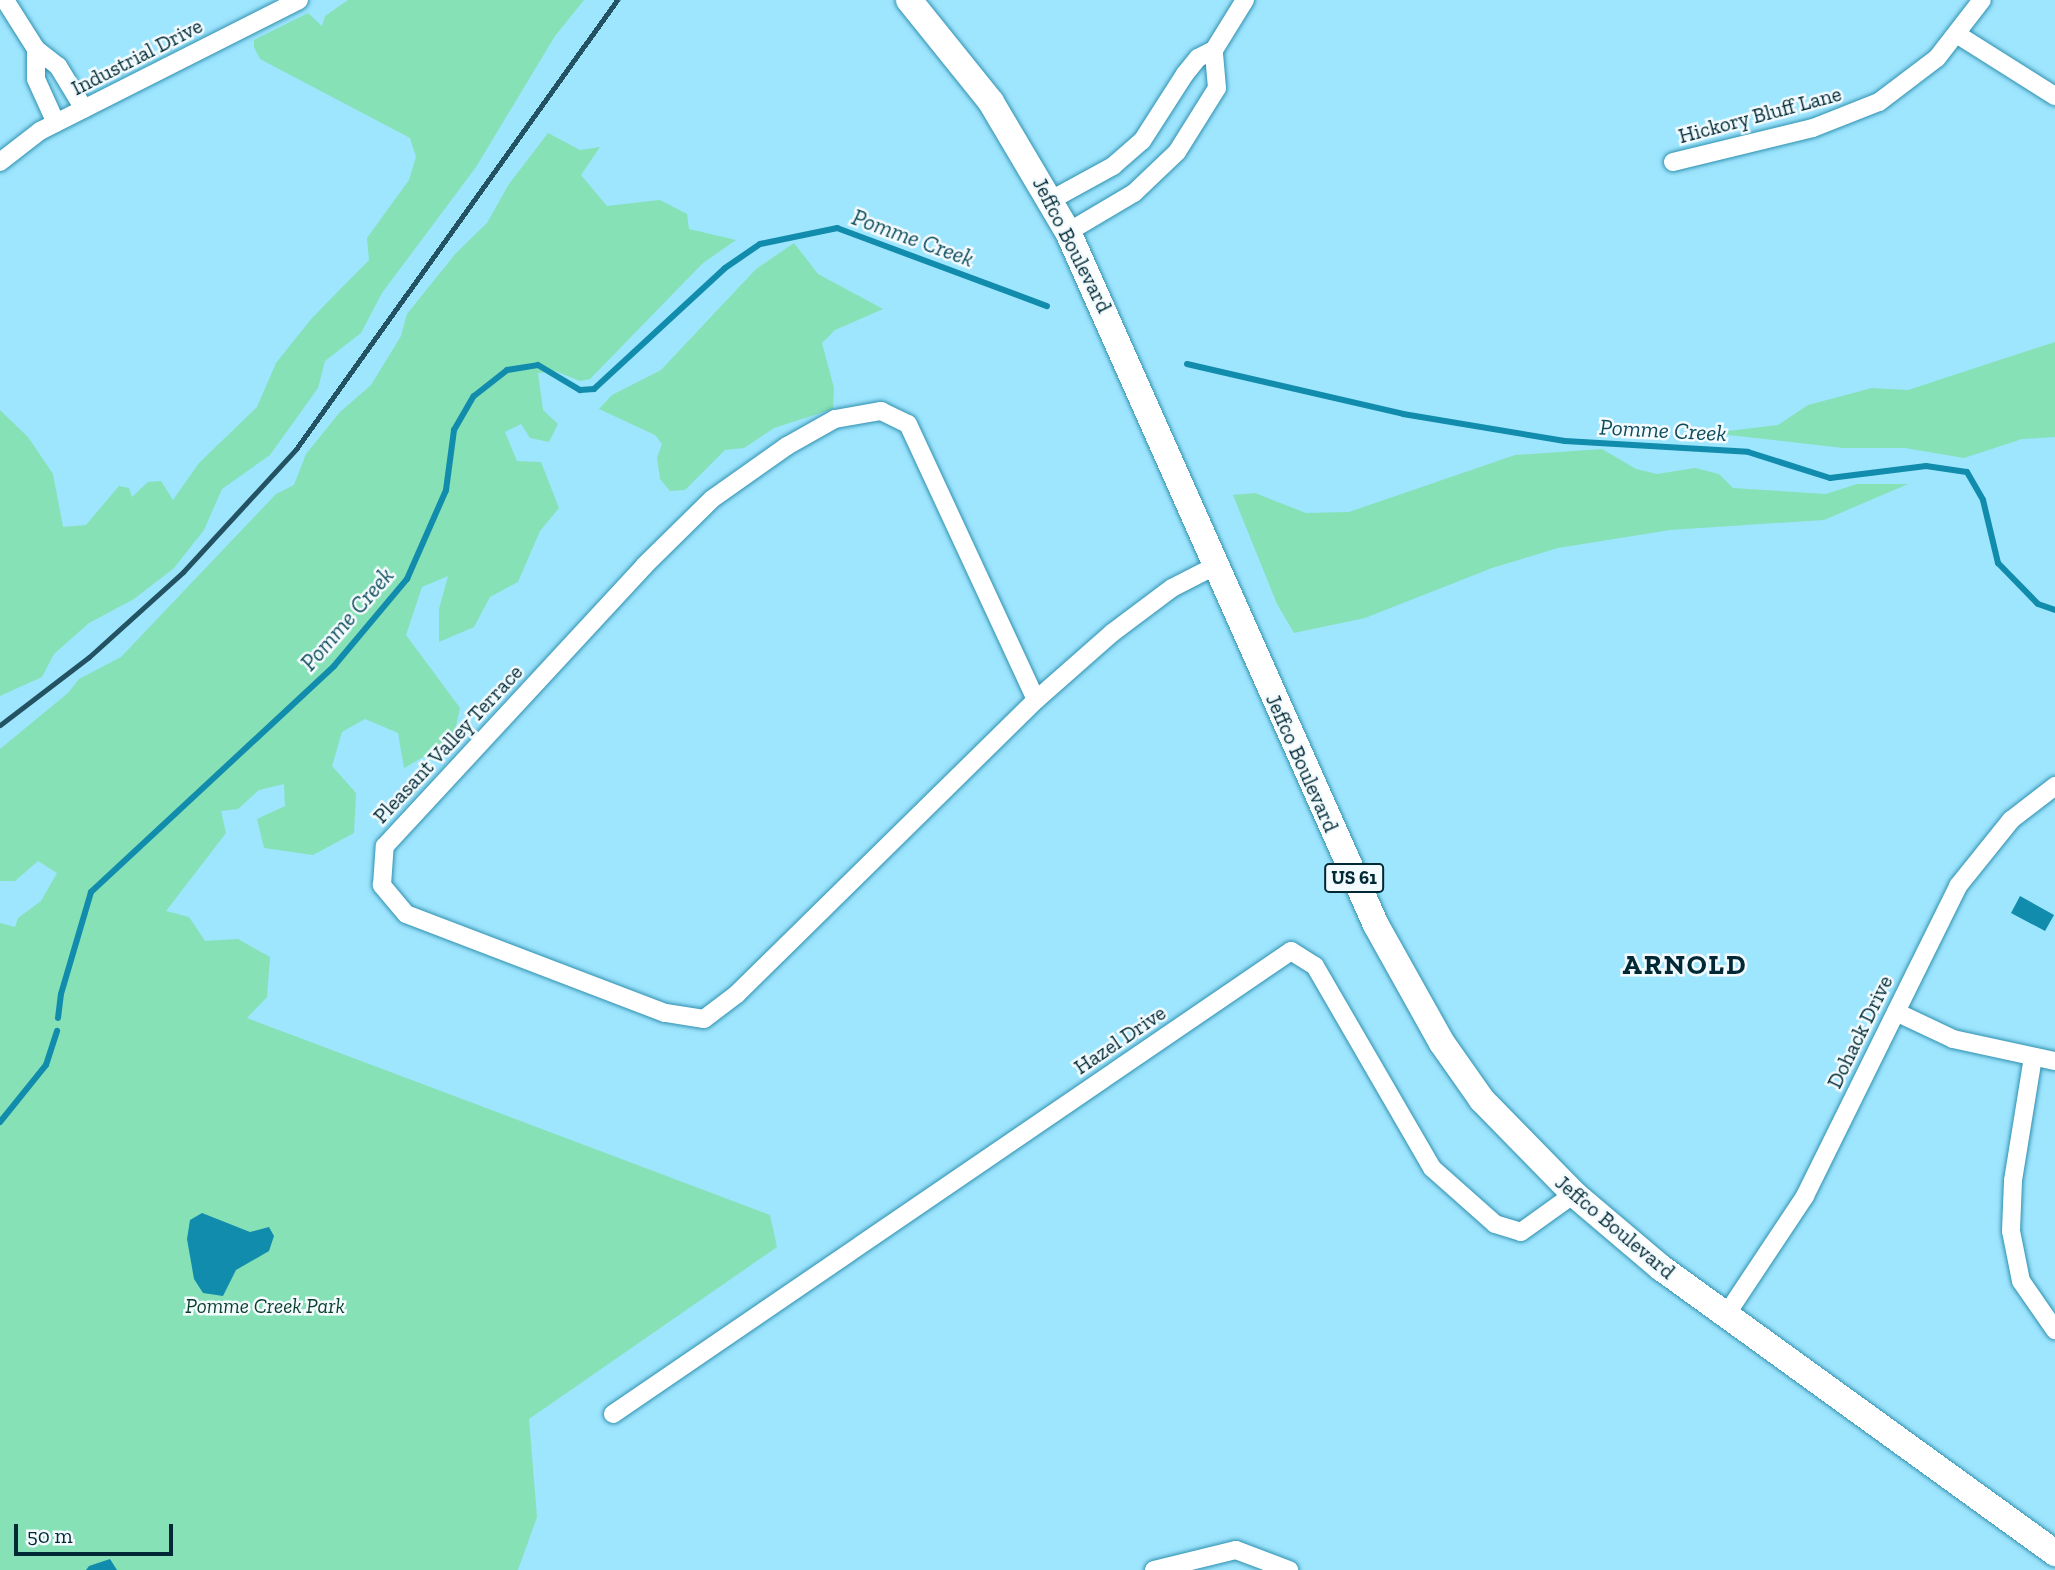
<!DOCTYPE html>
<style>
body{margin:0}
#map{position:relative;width:2055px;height:1570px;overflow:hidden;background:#9ee5fe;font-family:"Zilla Slab",serif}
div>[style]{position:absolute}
.green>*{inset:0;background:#86e1b6}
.water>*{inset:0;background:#118cac}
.stream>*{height:6px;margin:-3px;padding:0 3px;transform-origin:3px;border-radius:3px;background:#118cac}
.roads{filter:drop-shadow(0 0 2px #3091af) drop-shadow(0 0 2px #3091af)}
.street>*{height:18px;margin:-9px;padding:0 9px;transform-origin:9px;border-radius:9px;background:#fff}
.primary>*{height:26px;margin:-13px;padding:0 13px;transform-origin:13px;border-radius:13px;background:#fff}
.rail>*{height:5px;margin:-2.5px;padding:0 2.5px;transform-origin:2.5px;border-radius:2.5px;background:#235362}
span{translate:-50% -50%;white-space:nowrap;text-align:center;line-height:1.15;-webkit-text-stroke:5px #f3fbfe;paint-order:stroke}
.shield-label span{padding:2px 5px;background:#f3fbfe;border:2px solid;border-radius:5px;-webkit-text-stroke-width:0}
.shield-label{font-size:19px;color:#002935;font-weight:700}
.street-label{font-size:21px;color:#002935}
.park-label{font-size:21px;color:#0a3f2a;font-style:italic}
.water-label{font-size:23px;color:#0f4c5d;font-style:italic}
.district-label{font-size:28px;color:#002935;font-weight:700;letter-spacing:2px}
.scale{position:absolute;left:14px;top:1524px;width:159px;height:32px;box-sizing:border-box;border:4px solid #002935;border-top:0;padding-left:9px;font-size:21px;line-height:24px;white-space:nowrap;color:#002935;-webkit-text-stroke:5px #f3fbfe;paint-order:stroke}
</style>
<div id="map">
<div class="green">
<div style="clip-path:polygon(348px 0,584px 0,555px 36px,476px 167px,382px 293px,361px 333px,325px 361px,318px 388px,270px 455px,222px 489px,204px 530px,174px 568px,134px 599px,89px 623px,54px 654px,42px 677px,0 696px,0 410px,28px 437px,53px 474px,63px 527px,86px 525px,119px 486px,129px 488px,132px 497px,148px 482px,161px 481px,173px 500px,199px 463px,257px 407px,276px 363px,312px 318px,369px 260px,367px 238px,409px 180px,416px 157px,410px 138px,260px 59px,254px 47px,254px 40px,308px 13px,322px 26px,325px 16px)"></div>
<div style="clip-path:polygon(548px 133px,580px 150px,600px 147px,581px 175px,607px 206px,660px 200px,687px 214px,689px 229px,736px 240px,703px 263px,590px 379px,580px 381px,555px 371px,538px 373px,543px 410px,558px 424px,549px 442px,530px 438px,521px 424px,505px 432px,517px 461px,541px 462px,559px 508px,540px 531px,518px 582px,490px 597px,474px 627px,439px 642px,439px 609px,448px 576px,422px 587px,406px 635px,460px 708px,453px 740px,404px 768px,398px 733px,365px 719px,342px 732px,332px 766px,356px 793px,354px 833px,313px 855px,264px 848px,257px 819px,285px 806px,284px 784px,259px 790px,238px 809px,221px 811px,226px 833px,166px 911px,189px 917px,205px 941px,238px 939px,270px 957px,267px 997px,247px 1018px,770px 1215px,777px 1247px,529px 1419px,537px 1517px,518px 1570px,0 1570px,0 923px,15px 927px,18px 918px,41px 901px,57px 873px,38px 861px,15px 881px,0 881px,0 749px,68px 693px,79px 679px,121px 657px,276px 494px,294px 485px,306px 454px,340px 412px,371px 385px,401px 336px,407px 314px,456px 253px,487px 223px,509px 184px)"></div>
<div style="clip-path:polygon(794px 243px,818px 274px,883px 309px,835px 330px,822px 343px,834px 388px,833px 409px,774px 428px,744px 448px,725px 450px,685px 490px,670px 491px,660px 479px,657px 458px,662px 444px,655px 435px,599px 409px,612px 395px,661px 370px,756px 269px)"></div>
<div style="clip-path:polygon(2055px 342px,2055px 437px,2022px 439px,1964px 458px,1905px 448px,1843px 448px,1711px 433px,1778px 425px,1808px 405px,1872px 388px,1908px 390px)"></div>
<div style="clip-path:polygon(1602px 449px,1636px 469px,1657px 474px,1695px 468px,1719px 474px,1733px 488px,1826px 494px,1857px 484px,1908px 484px,1824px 520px,1670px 530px,1558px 548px,1492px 568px,1365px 618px,1294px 633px,1277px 604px,1233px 495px,1255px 493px,1306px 513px,1349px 512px,1515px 455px)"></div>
</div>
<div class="water">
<div style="clip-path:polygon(2020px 896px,2054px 915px,2045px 931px,2011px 913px)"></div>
<div style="clip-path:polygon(202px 1213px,250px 1232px,269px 1227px,274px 1236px,269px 1251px,236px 1270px,223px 1296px,203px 1293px,194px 1279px,187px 1239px,190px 1220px)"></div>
<div style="clip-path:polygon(110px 1559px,117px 1570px,86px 1570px,89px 1566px)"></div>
</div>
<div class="stream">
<div style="left:1187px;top:364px;width:222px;rotate:13deg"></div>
<div style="left:1403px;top:414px;width:164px;rotate:9.5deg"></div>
<div style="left:1565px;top:441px;width:183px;rotate:3.4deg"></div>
<div style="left:1748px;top:452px;width:86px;rotate:17.6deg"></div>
<div style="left:1830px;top:478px;width:97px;rotate:-7.1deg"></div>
<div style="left:1926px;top:466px;width:41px;rotate:8.3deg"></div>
<div style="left:1967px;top:472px;width:32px;rotate:60deg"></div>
<div style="left:1983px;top:500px;width:65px;rotate:76.6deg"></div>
<div style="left:1998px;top:563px;width:57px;rotate:45.7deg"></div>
<div style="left:2038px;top:604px;width:18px;rotate:19deg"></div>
<div style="left:58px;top:1018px;width:24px;rotate:-83deg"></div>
<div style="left:61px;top:994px;width:106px;rotate:-73.6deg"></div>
<div style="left:91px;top:892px;width:332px;rotate:-42.9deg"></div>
<div style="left:334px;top:666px;width:114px;rotate:-50deg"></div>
<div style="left:407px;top:579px;width:97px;rotate:-66.3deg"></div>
<div style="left:446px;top:490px;width:61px;rotate:-82.4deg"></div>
<div style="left:454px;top:430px;width:39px;rotate:-60deg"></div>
<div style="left:474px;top:396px;width:42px;rotate:-38.2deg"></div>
<div style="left:507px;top:370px;width:31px;rotate:-9deg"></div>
<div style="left:538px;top:365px;width:49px;rotate:30.8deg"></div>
<div style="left:580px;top:390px;width:14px;rotate:-4deg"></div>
<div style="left:594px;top:389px;width:178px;rotate:-42.7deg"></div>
<div style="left:725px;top:268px;width:42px;rotate:-34.4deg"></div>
<div style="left:760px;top:244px;width:79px;rotate:-11.7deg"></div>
<div style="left:837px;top:228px;width:224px;rotate:20.4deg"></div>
<div style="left:0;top:1122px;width:73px;rotate:-51.1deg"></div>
<div style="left:46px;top:1065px;width:36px;rotate:-72deg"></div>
</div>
<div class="roads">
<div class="street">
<div style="left:5px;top:0;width:58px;rotate:57.7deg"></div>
<div style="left:36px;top:49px;width:28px;rotate:38deg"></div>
<div style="left:58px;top:66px;width:50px;rotate:58.8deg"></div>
<div style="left:1958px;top:35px;width:115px;rotate:32.2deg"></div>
<div style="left:36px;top:49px;width:30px;rotate:90deg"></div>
<div style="left:36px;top:79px;width:48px;rotate:65.6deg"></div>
<div style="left:0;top:162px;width:51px;rotate:-37.8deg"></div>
<div style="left:40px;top:131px;width:290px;rotate:-26.8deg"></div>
<div style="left:1673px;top:162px;width:144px;rotate:-13.7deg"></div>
<div style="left:1813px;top:128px;width:71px;rotate:-21.5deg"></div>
<div style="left:1879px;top:102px;width:73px;rotate:-37.2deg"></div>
<div style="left:1937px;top:58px;width:73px;rotate:-52.2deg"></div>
<div style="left:1051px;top:200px;width:71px;rotate:-28.7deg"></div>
<div style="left:1113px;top:166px;width:38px;rotate:-41deg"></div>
<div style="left:1142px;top:141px;width:80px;rotate:-57.3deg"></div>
<div style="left:1185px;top:74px;width:21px;rotate:-51deg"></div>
<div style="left:1198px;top:58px;width:18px;rotate:-27deg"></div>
<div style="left:1214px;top:50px;width:59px;rotate:-58.2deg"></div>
<div style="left:1068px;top:232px;width:77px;rotate:-30.6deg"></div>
<div style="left:1134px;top:193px;width:59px;rotate:-43.6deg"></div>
<div style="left:1177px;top:152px;width:75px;rotate:-58deg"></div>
<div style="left:1217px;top:88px;width:38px;rotate:-95deg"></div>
<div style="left:881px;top:411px;width:30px;rotate:26deg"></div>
<div style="left:908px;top:424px;width:304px;rotate:65.1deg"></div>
<div style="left:1036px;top:700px;width:419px;rotate:135.5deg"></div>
<div style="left:737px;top:994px;width:41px;rotate:142.9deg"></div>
<div style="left:704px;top:1019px;width:39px;rotate:-171deg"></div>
<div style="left:665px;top:1013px;width:277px;rotate:-159.1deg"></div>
<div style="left:406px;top:914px;width:38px;rotate:-130deg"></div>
<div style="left:382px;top:885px;width:39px;rotate:-86deg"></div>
<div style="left:385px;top:846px;width:381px;rotate:-47.2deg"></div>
<div style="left:644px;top:566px;width:95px;rotate:-44.6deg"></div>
<div style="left:712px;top:499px;width:92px;rotate:-35.2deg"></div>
<div style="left:787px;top:446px;width:55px;rotate:-29.4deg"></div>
<div style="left:835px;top:419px;width:47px;rotate:-9.9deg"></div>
<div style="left:1036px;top:700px;width:101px;rotate:-41.4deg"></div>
<div style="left:1112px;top:633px;width:75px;rotate:-36.9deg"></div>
<div style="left:1172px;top:588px;width:51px;rotate:-27.1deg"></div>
<div style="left:1896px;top:1012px;width:63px;rotate:25.3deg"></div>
<div style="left:1953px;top:1039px;width:104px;rotate:12.2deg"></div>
<div style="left:2033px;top:1057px;width:126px;rotate:99.2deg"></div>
<div style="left:2013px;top:1181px;width:50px;rotate:92.3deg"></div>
<div style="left:2011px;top:1231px;width:51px;rotate:78.7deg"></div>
<div style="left:2021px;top:1281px;width:60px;rotate:55.2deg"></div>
<div style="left:1726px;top:1315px;width:143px;rotate:-56.4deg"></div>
<div style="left:1805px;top:1196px;width:346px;rotate:-63.7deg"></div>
<div style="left:1958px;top:886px;width:85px;rotate:-51.2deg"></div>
<div style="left:2011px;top:820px;width:56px;rotate:-37.7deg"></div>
<div style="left:613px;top:1414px;width:821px;rotate:-34.33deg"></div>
<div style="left:1291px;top:951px;width:28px;rotate:32deg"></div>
<div style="left:1315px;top:966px;width:233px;rotate:59.9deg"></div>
<div style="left:1432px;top:1168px;width:84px;rotate:41.6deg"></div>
<div style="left:1495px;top:1224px;width:27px;rotate:17deg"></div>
<div style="left:1521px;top:1232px;width:65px;rotate:-35.6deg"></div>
<div style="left:1154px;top:1570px;width:84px;rotate:-13.7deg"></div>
<div style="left:1236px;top:1550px;width:57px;rotate:20.7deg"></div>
</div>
<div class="primary">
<div style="left:909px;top:0;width:131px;rotate:51.2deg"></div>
<div style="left:991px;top:102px;width:151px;rotate:59.4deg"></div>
<div style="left:1068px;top:232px;width:758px;rotate:66.04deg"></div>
<div style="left:1376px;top:925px;width:135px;rotate:60.8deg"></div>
<div style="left:1442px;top:1043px;width:70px;rotate:54.9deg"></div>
<div style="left:1482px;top:1100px;width:132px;rotate:45.6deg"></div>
<div style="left:1574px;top:1194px;width:113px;rotate:40.3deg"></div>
<div style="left:1660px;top:1267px;width:488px;rotate:35.9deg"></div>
</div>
</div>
<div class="rail">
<div style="left:0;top:725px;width:112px;rotate:-37.4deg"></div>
<div style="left:89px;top:657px;width:127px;rotate:-42.1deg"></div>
<div style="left:183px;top:572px;width:167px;rotate:-47.4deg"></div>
<div style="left:296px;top:449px;width:552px;rotate:-54.44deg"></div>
</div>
<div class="shield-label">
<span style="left:1354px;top:878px">US 61</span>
</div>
<div class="street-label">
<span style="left:137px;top:57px;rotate:-27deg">Industrial Drive</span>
<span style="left:1760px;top:115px;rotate:-15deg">Hickory Bluff Lane</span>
<span style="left:1072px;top:245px;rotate:63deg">Jeffco Boulevard</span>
<span style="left:448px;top:744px;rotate:-47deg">Pleasant Valley Terrace</span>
<span style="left:1302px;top:763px;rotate:66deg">Jeffco Boulevard</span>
<span style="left:1860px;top:1032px;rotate:-64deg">Dohack Drive</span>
<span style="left:1120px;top:1040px;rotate:-34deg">Hazel Drive</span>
<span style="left:1615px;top:1227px;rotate:40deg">Jeffco Boulevard</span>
</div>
<div class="park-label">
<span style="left:265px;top:1306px">Pomme Creek Park</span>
</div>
<div class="water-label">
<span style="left:913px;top:238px;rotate:20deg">Pomme Creek</span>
<span style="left:1663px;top:430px;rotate:3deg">Pomme Creek</span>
<span style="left:347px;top:619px;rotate:-49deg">Pomme Creek</span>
</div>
<div class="district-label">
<span style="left:1685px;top:965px">ARNOLD</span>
</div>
<div class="scale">50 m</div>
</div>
